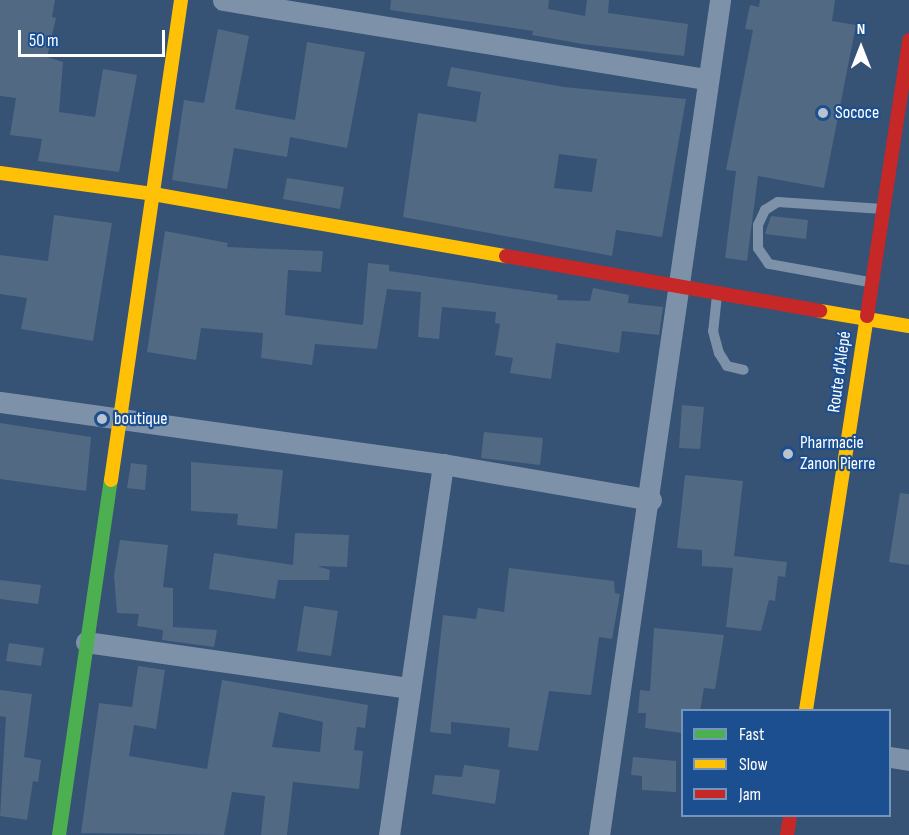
<!DOCTYPE html>
<meta charset="utf-8">
<style>
body{margin:0}
#map{position:relative;width:909px;height:835px;overflow:hidden;background:#365274;font-family:"Sofia Sans Condensed",sans-serif}
div>[style]{position:absolute}
.building>*{inset:0;background:#526984}
.lane>*{height:10px;margin:-5px;padding:0 5px;transform-origin:5px;border-radius:5px;background:#7d92a8}
.street>*{height:21px;margin:-10.5px;padding:0 10.5px;transform-origin:10.5px;border-radius:10.5px;background:#7d92a8}
.fast>*{height:14px;margin:-7px;padding:0 7px;transform-origin:7px;border-radius:7px;background:#4caf50}
.slow>*{height:14px;margin:-7px;padding:0 7px;transform-origin:7px;border-radius:7px;background:#ffc107}
.jam>*{height:14px;margin:-7px;padding:0 7px;transform-origin:7px;border-radius:7px;background:#c62828}
.dots>*{width:16px;height:16px;translate:-50% -50%;box-sizing:border-box;border:3px solid #1b4f8f;border-radius:50%}
span{translate:-50% -50%;white-space:nowrap;text-align:center;line-height:1.15;-webkit-text-stroke:4.5px #1b4f8f;paint-order:stroke}
.poi-label{font-size:18px;color:#fff}
.left{translate:0 -50%;text-align:left}
.street-label{font-size:18px;color:#fff}
.legend{position:absolute;left:681px;top:709px;width:210px;height:108px;box-sizing:border-box;background:#1b4f8f;border:2px solid #7695bc;margin:0;padding:8px 10px;list-style:none;font-size:18px;color:#fff}
.legend li{display:flex;align-items:center;gap:12px;height:30px}
.legend b{width:30px;border:2px solid #7695bc}
.north{position:absolute;left:831px;top:18px;width:60px;height:60px;-webkit-text-stroke:4px #1b4f8f;paint-order:stroke;rotate:0deg;font-size:16px;font-weight:700;line-height:24px;text-align:center;color:#fff}
.north::after{content:'';display:block;margin:auto;width:21px;height:27px;background:#fff;clip-path:polygon(50% 0,100% 100%,50% 72%,0 100%)}
.scale{position:absolute;left:18px;top:30px;width:147px;height:27px;box-sizing:border-box;border:3px solid #fff;border-top:0;padding-left:8px;font-size:18px;line-height:21px;white-space:nowrap;color:#fff;-webkit-text-stroke:4px #1b4f8f;paint-order:stroke}
</style>
<div id="map">
<div class="building">
<div style="clip-path:polygon(0 0,55px 0,52px 17px,56px 18px,47px 57px,63px 62px,59px 112px,95px 117px,103px 69px,137px 75px,119px 172px,38px 161px,42px 139px,10px 135px,16px 98px,0 96px)"></div>
<div style="clip-path:polygon(391px 0,549px 0,548px 9px,585px 16px,587px 0,609px 0,608px 13px,688px 24px,684px 56px,583px 44px,532px 35px,533px 31px,390px 10px)"></div>
<div style="clip-path:polygon(760px 0,835px 0,832px 21px,856px 25px,824px 188px,758px 176px,747px 261px,725px 258px,736px 171px,726px 170px,753px 30px,745px 29px,750px 5px,759px 7px)"></div>
<div style="clip-path:polygon(218px 29px,249px 36px,235px 109px,295px 120px,307px 42px,365px 52px,347px 148px,290px 137px,287px 157px,234px 148px,227px 189px,172px 180px,184px 100px,204px 103px)"></div>
<div style="clip-path:polygon(evenodd,451px 67px,564px 87px,686px 99px,662px 237px,616px 230px,612px 256px,403px 217px,418px 113px,476px 122px,481px 92px,447px 86px,451px 67px,559px 154px,597px 159px,592px 192px,554px 188px,559px 154px)"></div>
<div style="clip-path:polygon(287px 178px,344px 187px,340px 209px,283px 199px)"></div>
<div style="clip-path:polygon(54px 215px,112px 223px,93px 341px,21px 329px,27px 298px,0 294px,0 255px,48px 261px)"></div>
<div style="clip-path:polygon(771px 216px,808px 220px,806px 239px,765px 234px)"></div>
<div style="clip-path:polygon(165px 231px,228px 243px,227px 247px,323px 251px,321px 272px,288px 270px,285px 315px,363px 325px,368px 263px,389px 265px,389px 271px,558px 295px,557px 300px,590px 301px,593px 288px,629px 295px,628px 303px,663px 307px,659px 335px,622px 331px,619px 353px,556px 343px,551px 379px,510px 373px,513px 358px,495px 355px,500px 324px,495px 323px,496px 312px,442px 307px,439px 339px,418px 337px,421px 292px,387px 289px,377px 349px,315px 344px,312px 365px,261px 358px,263px 333px,201px 328px,196px 360px,147px 352px)"></div>
<div style="clip-path:polygon(682px 405px,704px 407px,700px 449px,679px 448px)"></div>
<div style="clip-path:polygon(0 423px,91px 437px,86px 491px,0 479px)"></div>
<div style="clip-path:polygon(484px 432px,543px 438px,540px 465px,481px 458px)"></div>
<div style="clip-path:polygon(191px 462px,283px 470px,277px 529px,237px 525px,238px 514px,191px 511px)"></div>
<div style="clip-path:polygon(131px 463px,147px 465px,145px 490px,127px 488px)"></div>
<div style="clip-path:polygon(685px 475px,743px 481px,733px 565px,734px 556px,787px 562px,785px 577px,778px 576px,775px 601px,769px 600px,761px 631px,726px 627px,733px 568px,702px 566px,702px 550px,677px 548px)"></div>
<div style="clip-path:polygon(900px 493px,909px 494px,909px 565px,889px 562px)"></div>
<div style="clip-path:polygon(295px 533px,349px 535px,347px 567px,317px 566px,330px 570px,329px 580px,278px 580px,275px 599px,209px 589px,214px 553px,293px 565px)"></div>
<div style="clip-path:polygon(120px 540px,168px 545px,163px 587px,173px 588px,173px 627px,217px 630px,214px 647px,162px 640px,163px 630px,137px 626px,139px 614px,117px 613px,114px 576px)"></div>
<div style="clip-path:polygon(509px 568px,614px 581px,615px 593px,620px 594px,612px 639px,599px 637px,591px 695px,549px 691px,538px 751px,508px 747px,510px 728px,451px 722px,451px 734px,430px 732px,443px 615px,476px 619px,478px 608px,504px 612px)"></div>
<div style="clip-path:polygon(0 580px,41px 585px,38px 604px,0 599px)"></div>
<div style="clip-path:polygon(304px 606px,338px 611px,331px 656px,297px 651px)"></div>
<div style="clip-path:polygon(654px 628px,724px 635px,715px 689px,704px 688px,700px 711px,682px 711px,682px 733px,645px 728px,646px 713px,638px 713px,640px 690px,650px 691px)"></div>
<div style="clip-path:polygon(9px 643px,44px 648px,41px 666px,6px 661px)"></div>
<div style="clip-path:polygon(evenodd,138px 666px,165px 670px,156px 729px,134px 725px,129px 756px,207px 769px,222px 680px,368px 705px,365px 728px,357px 727px,354px 750px,363px 751px,359px 789px,293px 782px,287px 835px,261px 835px,265px 796px,232px 792px,224px 835px,81px 833px,99px 703px,132px 707px,138px 666px,279px 712px,323px 722px,320px 752px,272px 747px,279px 712px)"></div>
<div style="clip-path:polygon(0 690px,32px 694px,24px 757px,41px 760px,38px 782px,33px 781px,27px 820px,0 816px,6px 717px,0 716px)"></div>
<div style="clip-path:polygon(633px 757px,676px 761px,676px 792px,642px 790px,642px 776px,631px 775px)"></div>
<div style="clip-path:polygon(464px 765px,500px 770px,495px 804px,432px 794px,435px 775px,462px 777px)"></div>
</div>
<div class="lane">
<div style="left:869px;top:282px;width:102px;rotate:-169.8deg"></div>
<div style="left:769px;top:264px;width:19px;rotate:-125deg"></div>
<div style="left:758px;top:248px;width:23px;rotate:-90deg"></div>
<div style="left:758px;top:225px;width:17px;rotate:-65deg"></div>
<div style="left:765px;top:210px;width:15px;rotate:-32deg"></div>
<div style="left:778px;top:202px;width:105px;rotate:3.8deg"></div>
<div style="left:717px;top:295px;width:36px;rotate:96deg"></div>
<div style="left:713px;top:331px;width:23px;rotate:75deg"></div>
<div style="left:719px;top:353px;width:15px;rotate:58deg"></div>
<div style="left:727px;top:366px;width:17px;rotate:13deg"></div>
</div>
<div class="street">
<div style="left:223px;top:0;width:491px;rotate:9.3deg"></div>
<div style="left:0;top:402px;width:447px;rotate:8deg"></div>
<div style="left:443px;top:464px;width:211px;rotate:9.8deg"></div>
<div style="left:86px;top:642px;width:327px;rotate:8.1deg"></div>
<div style="left:890px;top:757px;width:19px;rotate:9deg"></div>
<div style="left:389px;top:835px;width:375px;rotate:-81.7deg"></div>
<div style="left:599px;top:835px;width:844px;rotate:-81.75deg"></div>
</div>
<div class="fast">
<div style="left:59px;top:835px;width:359px;rotate:-81.7deg"></div>
</div>
<div class="slow">
<div style="left:0;top:173px;width:154px;rotate:7.8deg"></div>
<div style="left:153px;top:194px;width:358px;rotate:10deg"></div>
<div style="left:820px;top:311px;width:90px;rotate:9.6deg"></div>
<div style="left:111px;top:480px;width:485px;rotate:-81.7deg"></div>
<div style="left:806px;top:710px;width:399px;rotate:-81.2deg"></div>
</div>
<div class="jam">
<div style="left:506px;top:256px;width:319px;rotate:9.9deg"></div>
<div style="left:867px;top:316px;width:279px;rotate:-81.3deg"></div>
<div style="left:787px;top:835px;width:19px;rotate:-81deg"></div>
</div>
<div class="dots">
<div style="left:823px;top:113px;background:#b9c2ce"></div>
<div style="left:102px;top:419px;background:#b9c2ce"></div>
<div style="left:788px;top:454px;background:#b9c2ce"></div>
</div>
<div class="poi-label">
<span class="left" style="left:835px;top:113px">Sococe</span>
<span class="left" style="left:114px;top:419px">boutique</span>
<span class="left" style="left:800px;top:454px">Pharmacie<br>Zanon Pierre</span>
</div>
<div class="street-label">
<span style="left:840px;top:372px;rotate:-82deg">Route d'Alépé</span>
</div>
<ul class="legend">
<li><b style="height:8px;background:#4caf50"></b>Fast</li>
<li><b style="height:8px;background:#ffc107"></b>Slow</li>
<li><b style="height:8px;background:#c62828"></b>Jam</li>
</ul>
<div class="north">N</div>
<div class="scale">50 m</div>
</div>
